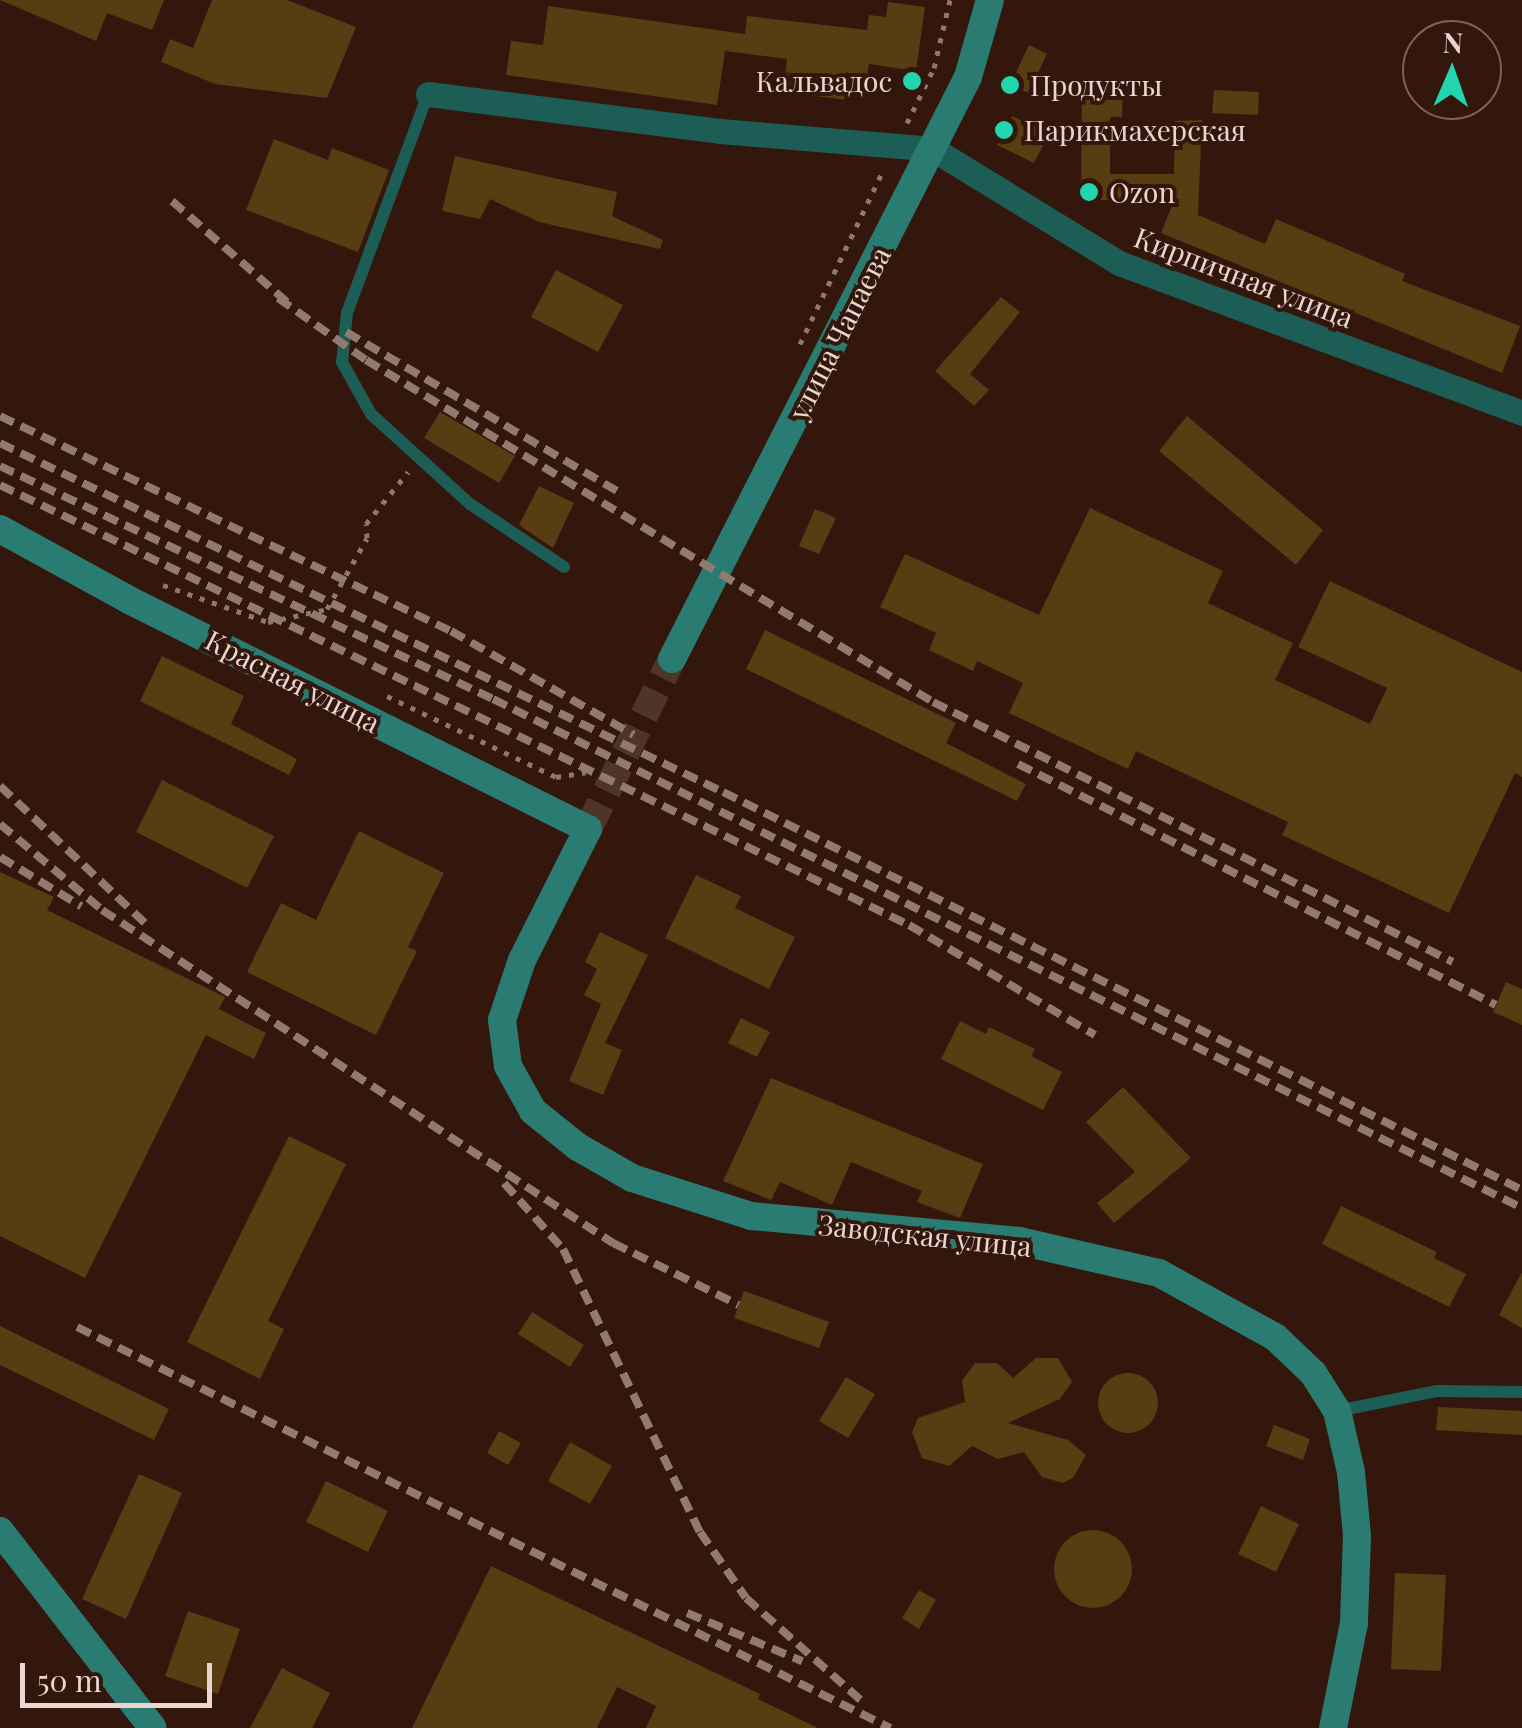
<!DOCTYPE html>
<meta charset="utf-8">
<style>
body{margin:0}
#map{position:relative;width:1522px;height:1728px;overflow:hidden;background:#33170c;font-family:"Playfair Display",serif}
div>[style]{position:absolute}
.building>*{inset:0;background:#573d11}
.round{border-radius:50%}
.secondary-tunnel>*{height:28px;margin-top:-14px;transform-origin:0;background:repeating-linear-gradient(90deg,#4e3429 0 28px,transparent 0 42px)}
.path>*{height:5px;margin-top:-2.5px;transform-origin:0;background:repeating-linear-gradient(90deg,#90786f 0 5px,transparent 0 13px)}
.service>*{height:12px;margin:-6px;padding:0 6px;transform-origin:6px;border-radius:6px;background:#1c5d56}
.minor>*{height:25px;margin:-12.5px;padding:0 12.5px;transform-origin:12.5px;border-radius:12.5px;background:#1c5d56}
.secondary>*{height:28px;margin:-14px;padding:0 14px;transform-origin:14px;border-radius:14px;background:#2a7c73}
.rail>*{height:8px;margin-top:-4px;transform-origin:0;background:repeating-linear-gradient(90deg,#927a71 0 15px,transparent 0 23px)}
.dots>*{width:28px;height:28px;translate:-50% -50%;box-sizing:border-box;border:5px solid #33170c;border-radius:50%}
span{translate:-50% -50%;white-space:nowrap;text-align:center;line-height:1.15;-webkit-text-stroke:8px #33170c;paint-order:stroke}
.poi-label{font-size:28px;color:#ead6cf}
.right{translate:-100% -50%;text-align:right}
.left{translate:0 -50%;text-align:left}
.street-label{font-size:28px;color:#ead6cf}
.north{position:absolute;left:1402px;top:20px;width:100px;height:100px;box-sizing:border-box;background:#33170c;border:2px solid #7c635a;border-radius:50%;rotate:2deg;font-size:28px;font-weight:700;line-height:40px;text-align:center;color:#ead6cf}
.north::after{content:'';display:block;margin:auto;width:35px;height:45px;background:#23d5af;clip-path:polygon(50% 0,100% 100%,50% 72%,0 100%)}
.scale{position:absolute;left:20px;top:1663px;width:192px;height:45px;box-sizing:border-box;border:5px solid #ead6cf;border-top:0;padding-left:12px;font-size:30px;line-height:35px;white-space:nowrap;color:#ead6cf;-webkit-text-stroke:8px #33170c;paint-order:stroke}
</style>
<div id="map">
<div class="building">
<div style="clip-path:polygon(0 0,164px 0,152px 30px,107px 13px,96px 41px)"></div>
<div style="clip-path:polygon(212px 0,287px 0,356px 27px,327px 98px,215px 84px,161px 62px,170px 39px,193px 48px)"></div>
<div style="clip-path:polygon(888px 2px,925px 7px,916px 71px,869px 64px,867px 77px,850px 75px,847px 100px,783px 92px,787px 59px,725px 51px,717px 105px,506px 75px,511px 41px,543px 45px,548px 6px,745px 34px,747px 16px,867px 30px,869px 15px,886px 17px)"></div>
<div style="clip-path:polygon(1029px 45px,1047px 54px,1028px 93px,1010px 85px)"></div>
<div style="clip-path:polygon(1082px 77px,1123px 77px,1122px 117px,1110px 117px,1110px 174px,1174px 174px,1175px 121px,1202px 120px,1198px 215px,1265px 244px,1276px 219px,1405px 274px,1402px 281px,1520px 326px,1502px 373px,1161px 233px,1174px 201px,1081px 200px)"></div>
<div style="clip-path:polygon(1214px 90px,1259px 92px,1258px 115px,1212px 113px)"></div>
<div style="clip-path:polygon(1012px 116px,1049px 134px,1034px 163px,997px 145px)"></div>
<div style="clip-path:polygon(274px 139px,328px 160px,332px 148px,389px 170px,358px 252px,246px 210px)"></div>
<div style="clip-path:polygon(455px 156px,617px 192px,612px 216px,663px 240px,660px 249px,539px 222px,490px 199px,480px 219px,442px 211px)"></div>
<div style="clip-path:polygon(556px 270px,623px 305px,598px 352px,531px 317px)"></div>
<div style="clip-path:polygon(1001px 297px,1020px 312px,970px 374px,989px 390px,974px 406px,935px 371px)"></div>
<div style="clip-path:polygon(440px 412px,515px 456px,499px 483px,424px 438px)"></div>
<div style="clip-path:polygon(1187px 416px,1323px 530px,1296px 565px,1159px 451px)"></div>
<div style="clip-path:polygon(539px 486px,574px 503px,553px 548px,519px 525px)"></div>
<div style="clip-path:polygon(1090px 508px,1223px 571px,1208px 603px,1293px 643px,1275px 680px,1370px 724px,1387px 688px,1298px 647px,1330px 581px,1522px 672px,1522px 777px,1515px 773px,1449px 913px,1282px 835px,1288px 822px,1136px 751px,1128px 769px,1009px 713px,1023px 683px,977px 661px,973px 671px,929px 650px,936px 633px,880px 607px,905px 554px,1039px 615px)"></div>
<div style="clip-path:polygon(815px 509px,836px 518px,819px 554px,799px 546px)"></div>
<div style="clip-path:polygon(765px 630px,956px 723px,946px 743px,1026px 784px,1017px 801px,746px 669px)"></div>
<div style="clip-path:polygon(162px 656px,244px 696px,231px 724px,297px 759px,289px 775px,140px 701px)"></div>
<div style="clip-path:polygon(162px 780px,274px 836px,247px 888px,136px 832px)"></div>
<div style="clip-path:polygon(359px 831px,444px 873px,408px 947px,417px 951px,376px 1035px,247px 972px,281px 903px,316px 920px)"></div>
<div style="clip-path:polygon(0 872px,54px 897px,47px 910px,225px 997px,219px 1009px,266px 1033px,254px 1059px,206px 1035px,85px 1278px,0 1236px)"></div>
<div style="clip-path:polygon(696px 875px,741px 896px,735px 908px,795px 937px,769px 989px,665px 938px)"></div>
<div style="clip-path:polygon(600px 932px,648px 955px,605px 1043px,622px 1050px,603px 1095px,569px 1081px,601px 1004px,584px 995px,597px 969px,585px 962px)"></div>
<div style="clip-path:polygon(1506px 982px,1522px 989px,1522px 1025px,1493px 1012px)"></div>
<div style="clip-path:polygon(741px 1018px,770px 1032px,757px 1057px,728px 1043px)"></div>
<div style="clip-path:polygon(960px 1021px,986px 1034px,989px 1027px,1035px 1049px,1031px 1056px,1062px 1072px,1043px 1110px,941px 1059px)"></div>
<div style="clip-path:polygon(771px 1078px,983px 1164px,960px 1218px,917px 1202px,922px 1191px,851px 1162px,832px 1205px,780px 1182px,771px 1200px,723px 1181px)"></div>
<div style="clip-path:polygon(1123px 1087px,1191px 1158px,1114px 1223px,1097px 1203px,1135px 1172px,1086px 1122px)"></div>
<div style="clip-path:polygon(289px 1136px,346px 1164px,268px 1321px,284px 1329px,260px 1379px,187px 1342px)"></div>
<div style="clip-path:polygon(1341px 1206px,1437px 1252px,1434px 1258px,1466px 1274px,1449px 1307px,1322px 1244px)"></div>
<div style="clip-path:polygon(1522px 1272px,1522px 1328px,1499px 1315px)"></div>
<div style="clip-path:polygon(744px 1291px,829px 1322px,819px 1348px,734px 1318px)"></div>
<div style="clip-path:polygon(532px 1312px,584px 1345px,570px 1367px,518px 1334px)"></div>
<div style="clip-path:polygon(0 1326px,169px 1409px,154px 1440px,0 1365px)"></div>
<div style="clip-path:polygon(1036px 1358px,1058px 1358px,1072px 1382px,1060px 1399px,1008px 1423px,1068px 1440px,1086px 1455px,1073px 1478px,1063px 1483px,1042px 1477px,1024px 1452px,998px 1459px,972px 1446px,949px 1466px,922px 1458px,912px 1432px,918px 1418px,965px 1402px,962px 1381px,975px 1363px,997px 1363px,1013px 1378px)"></div>
<div class="round" style="left:1098px;top:1373px;width:60px;height:60px"></div>
<div style="clip-path:polygon(846px 1377px,875px 1394px,848px 1438px,819px 1421px)"></div>
<div style="clip-path:polygon(1438px 1407px,1522px 1411px,1522px 1435px,1436px 1430px)"></div>
<div style="clip-path:polygon(1274px 1425px,1310px 1439px,1303px 1460px,1266px 1446px)"></div>
<div style="clip-path:polygon(499px 1431px,521px 1443px,508px 1465px,487px 1453px)"></div>
<div style="clip-path:polygon(570px 1442px,612px 1466px,590px 1504px,548px 1481px)"></div>
<div style="clip-path:polygon(139px 1474px,182px 1493px,126px 1619px,82px 1599px)"></div>
<div style="clip-path:polygon(326px 1481px,388px 1511px,368px 1552px,306px 1522px)"></div>
<div style="clip-path:polygon(1261px 1506px,1299px 1524px,1276px 1572px,1238px 1554px)"></div>
<div class="round" style="left:1054px;top:1530px;width:78px;height:78px"></div>
<div style="clip-path:polygon(491px 1566px,760px 1694px,758px 1699px,818px 1728px,646px 1728px,656px 1706px,617px 1687px,597px 1728px,412px 1728px)"></div>
<div style="clip-path:polygon(1395px 1573px,1446px 1575px,1441px 1671px,1391px 1669px)"></div>
<div style="clip-path:polygon(919px 1590px,936px 1600px,919px 1629px,902px 1618px)"></div>
<div style="clip-path:polygon(188px 1611px,240px 1629px,218px 1694px,165px 1676px)"></div>
<div style="clip-path:polygon(282px 1668px,330px 1693px,312px 1728px,250px 1728px)"></div>
</div>
<div class="secondary-tunnel">
<div style="left:588px;top:829px;width:190px;rotate:-63.7deg"></div>
</div>
<div class="path">
<div style="left:907px;top:123px;width:61px;rotate:-63.9deg"></div>
<div style="left:934px;top:68px;width:70px;rotate:-76.8deg"></div>
<div style="left:800px;top:344px;width:194px;rotate:-64.4deg"></div>
<div style="left:163px;top:585px;width:111px;rotate:19.4deg"></div>
<div style="left:268px;top:622px;width:60px;rotate:-12.4deg"></div>
<div style="left:327px;top:609px;width:81px;rotate:-60.6deg"></div>
<div style="left:367px;top:538px;width:14px;rotate:-94deg"></div>
<div style="left:366px;top:524px;width:67px;rotate:-51.1deg"></div>
<div style="left:387px;top:696px;width:187px;rotate:25.6deg"></div>
<div style="left:556px;top:777px;width:30px;rotate:-9deg"></div>
</div>
<div class="service">
<div style="left:428px;top:94px;width:233px;rotate:110.3deg"></div>
<div style="left:347px;top:313px;width:49px;rotate:95.8deg"></div>
<div style="left:342px;top:362px;width:60px;rotate:60.9deg"></div>
<div style="left:371px;top:414px;width:134px;rotate:42.3deg"></div>
<div style="left:470px;top:504px;width:113px;rotate:33.8deg"></div>
<div style="left:1337px;top:1411px;width:101px;rotate:-11.4deg"></div>
<div style="left:1436px;top:1391px;width:86px;rotate:0.7deg"></div>
</div>
<div class="minor">
<div style="left:428px;top:94px;width:294px;rotate:7.2deg"></div>
<div style="left:720px;top:131px;width:214px;rotate:4.8deg"></div>
<div style="left:933px;top:149px;width:218px;rotate:31.5deg"></div>
<div style="left:1119px;top:263px;width:430px;rotate:20.4deg"></div>
</div>
<div class="secondary">
<div style="left:0;top:529px;width:147px;rotate:28.8deg"></div>
<div style="left:129px;top:600px;width:513px;rotate:26.52deg"></div>
<div style="left:588px;top:829px;width:147px;rotate:116.7deg"></div>
<div style="left:522px;top:960px;width:63px;rotate:108.4deg"></div>
<div style="left:502px;top:1020px;width:46px;rotate:82.6deg"></div>
<div style="left:508px;top:1066px;width:51px;rotate:60.9deg"></div>
<div style="left:533px;top:1111px;width:58px;rotate:38.7deg"></div>
<div style="left:578px;top:1147px;width:62px;rotate:29.9deg"></div>
<div style="left:632px;top:1178px;width:125px;rotate:17.7deg"></div>
<div style="left:751px;top:1216px;width:269px;rotate:5.3deg"></div>
<div style="left:1019px;top:1241px;width:144px;rotate:12.9deg"></div>
<div style="left:1159px;top:1273px;width:132px;rotate:28.9deg"></div>
<div style="left:1275px;top:1337px;width:52px;rotate:43.5deg"></div>
<div style="left:1313px;top:1373px;width:45px;rotate:57.7deg"></div>
<div style="left:1337px;top:1411px;width:63px;rotate:77.1deg"></div>
<div style="left:1351px;top:1472px;width:64px;rotate:84.6deg"></div>
<div style="left:1357px;top:1536px;width:87px;rotate:92deg"></div>
<div style="left:1354px;top:1623px;width:107px;rotate:101.3deg"></div>
<div style="left:672px;top:659px;width:653px;rotate:-63.04deg"></div>
<div style="left:968px;top:77px;width:80px;rotate:-74.1deg"></div>
<div style="left:0;top:1531px;width:249px;rotate:52.2deg"></div>
</div>
<div class="rail">
<div style="left:172px;top:201px;width:154px;rotate:41.3deg"></div>
<div style="left:278px;top:298px;width:108px;rotate:35.2deg"></div>
<div style="left:366px;top:360px;width:662px;rotate:31.1deg"></div>
<div style="left:933px;top:702px;width:581px;rotate:26.57deg"></div>
<div style="left:346px;top:332px;width:314px;rotate:30.4deg"></div>
<div style="left:0;top:416px;width:500px;rotate:25.5deg"></div>
<div style="left:451px;top:631px;width:210px;rotate:29.6deg"></div>
<div style="left:0;top:443px;width:803px;rotate:25.77deg"></div>
<div style="left:723px;top:792px;width:893px;rotate:26.48deg"></div>
<div style="left:0;top:466px;width:545px;rotate:25.3deg"></div>
<div style="left:493px;top:699px;width:1148px;rotate:26.32deg"></div>
<div style="left:0;top:485px;width:1010px;rotate:25.83deg"></div>
<div style="left:909px;top:925px;width:216px;rotate:30.6deg"></div>
<div style="left:1018px;top:764px;width:535px;rotate:26.76deg"></div>
<div style="left:0;top:786px;width:205px;rotate:43.4deg"></div>
<div style="left:0;top:824px;width:133px;rotate:40.1deg"></div>
<div style="left:102px;top:910px;width:610px;rotate:33.09deg"></div>
<div style="left:613px;top:1243px;width:140px;rotate:26.2deg"></div>
<div style="left:0;top:857px;width:95px;rotate:31.2deg"></div>
<div style="left:504px;top:1183px;width:89px;rotate:48.2deg"></div>
<div style="left:563px;top:1249px;width:314px;rotate:64.2deg"></div>
<div style="left:700px;top:1532px;width:80px;rotate:55.1deg"></div>
<div style="left:746px;top:1598px;width:161px;rotate:41.7deg"></div>
<div style="left:77px;top:1327px;width:907px;rotate:26.25deg"></div>
<div style="left:687px;top:1613px;width:125px;rotate:22.7deg"></div>
</div>
<div class="dots">
<div style="left:912px;top:81px;background:#23d5af"></div>
<div style="left:1010px;top:85px;background:#23d5af"></div>
<div style="left:1004px;top:130px;background:#23d5af"></div>
<div style="left:1089px;top:192px;background:#23d5af"></div>
</div>
<div class="poi-label">
<span class="right" style="left:892px;top:81px">Кальвадос</span>
<span class="left" style="left:1030px;top:85px">Продукты</span>
<span class="left" style="left:1024px;top:130px">Парикмахерская</span>
<span class="left" style="left:1109px;top:192px">Ozon</span>
</div>
<div class="street-label">
<span style="left:1244px;top:277px;rotate:21deg">Кирпичная улица</span>
<span style="left:839px;top:333px;rotate:-63deg">улица Чапаева</span>
<span style="left:293px;top:681px;rotate:27deg">Красная улица</span>
<span style="left:925px;top:1235px;rotate:6deg">Заводская улица</span>
</div>
<div class="north">N</div>
<div class="scale">50 m</div>
</div>
